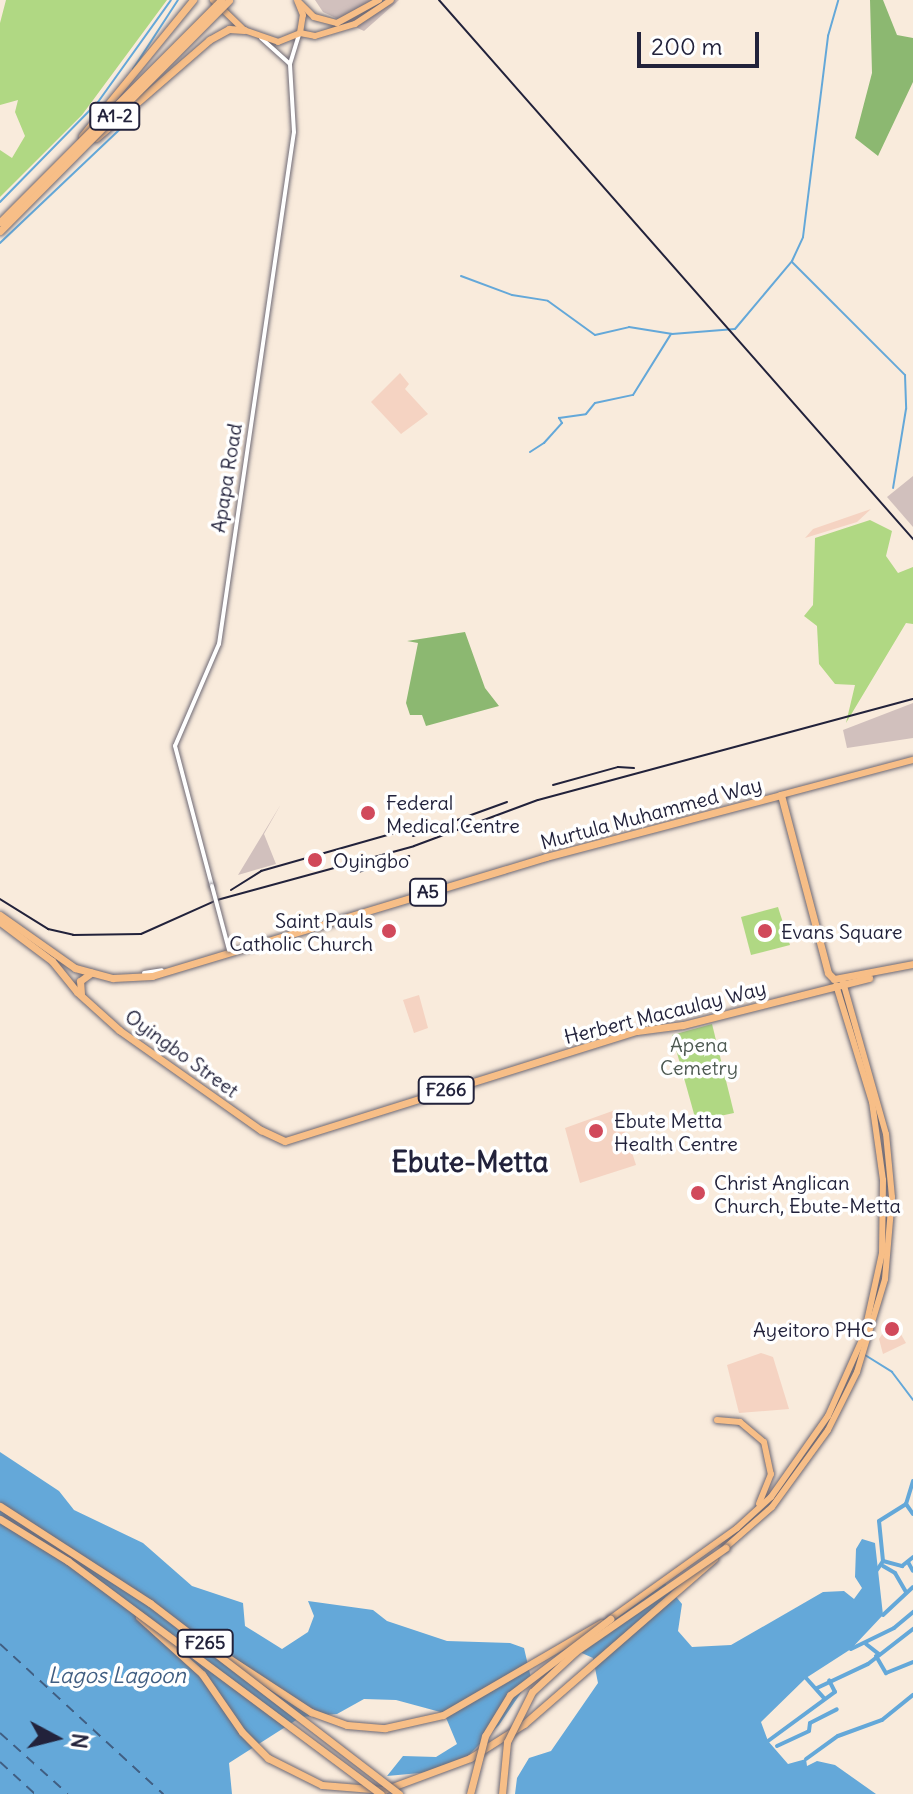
<!DOCTYPE html>
<style>
body{margin:0}
#map{position:relative;width:913px;height:1794px;overflow:hidden;background:#f9ebdc;font-family:Delius,sans-serif}
div>[style]{position:absolute}
.built>*{inset:0;background:#f5d3c2}
.industrial>*{inset:0;background:#d1c0bd}
.green>*{inset:0;background:#b0d883}
.forest>*{inset:0;background:#8cb871}
.water>*{inset:0;background:#64a8d9}
.stream>*{height:2px;margin:-1px;padding:0 1px;transform-origin:1px;border-radius:1px;background:#64a8d9}
.canal>*{height:4px;margin:-2px;padding:0 2px;transform-origin:2px;border-radius:2px;background:#64a8d9}
.ferry>*{height:2px;margin-top:-1px;transform-origin:0;background:repeating-linear-gradient(90deg,#405e82 0 10px,transparent 0 18px)}
.roads{filter:drop-shadow(0 0 2px #6d6873) drop-shadow(0 0 2px #6d6873)}
.tertiary>*{height:4px;margin:-2px;padding:0 2px;transform-origin:2px;border-radius:2px;background:#fff}
.primary>*{height:6px;margin:-3px;padding:0 3px;transform-origin:3px;border-radius:3px;background:#f7be87}
.trunk>*{height:7px;margin:-3.5px;padding:0 3.5px;transform-origin:3.5px;border-radius:3.5px;background:#f7be87}
.motorway>*{height:7px;margin:-3.5px;padding:0 3.5px;transform-origin:3.5px;border-radius:3.5px;background:#f7be87}
.rail>*{height:2px;margin:-1px;padding:0 1px;transform-origin:1px;border-radius:1px;background:#22223b}
.bridges{filter:drop-shadow(0 0 2px #6d6873) drop-shadow(0 0 2px #6d6873)}
.tertiary-bridge>*{height:4px;margin:-2px;padding:0 2px;transform-origin:2px;border-radius:2px;background:#fff}
.motorway-bridge>*{height:7px;margin:-3.5px;padding:0 3.5px;transform-origin:3.5px;border-radius:3.5px;background:#f7be87}
.dots>*{width:22px;height:22px;translate:-50% -50%;box-sizing:border-box;border:4px solid #fff;border-radius:50%}
span{translate:-50% -50%;white-space:nowrap;text-align:center;line-height:1.15;-webkit-text-stroke:7px #fff;paint-order:stroke}
.shield-label span{padding:2px 6px;background:#fff;border:2px solid;border-radius:6px;-webkit-text-stroke-width:0}
.shield-label{font-size:18px;color:#22223b;font-weight:700}
.street-label{font-size:20px;color:#22223b}
.poi-label{font-size:20px;color:#22223b}
.left{translate:0 -50%;text-align:left}
.right{translate:-100% -50%;text-align:right}
.park-label{font-size:20px;color:#4d5951}
.water-label{font-size:22px;color:#405e82;font-style:italic}
.district-label{font-size:28px;color:#22223b;font-weight:700}
.north{position:absolute;left:16px;top:1698px;width:80px;height:80px;-webkit-text-stroke:6px #fff;paint-order:stroke;rotate:97deg;font-size:22px;font-weight:700;line-height:32px;text-align:center;color:#22223b}
.north::after{content:'';display:block;margin:auto;width:28px;height:36px;background:#22223b;clip-path:polygon(50% 0,100% 100%,50% 72%,0 100%)}
.scale{position:absolute;left:637px;top:32px;width:122px;height:36px;box-sizing:border-box;border:4px solid #22223b;border-top:0;padding-left:10px;font-size:24px;line-height:28px;white-space:nowrap;color:#22223b;-webkit-text-stroke:6px #fff;paint-order:stroke}
</style>
<div id="map">
<div class="built">
<div style="clip-path:polygon(400px 373px,409px 384px,405px 389px,428px 414px,401px 434px,371px 402px)"></div>
<div style="clip-path:polygon(871px 509px,857px 522px,805px 538px,813px 529px)"></div>
<div style="clip-path:polygon(419px 995px,428px 1028px,414px 1033px,403px 1000px)"></div>
<div style="clip-path:polygon(618px 1109px,636px 1165px,580px 1183px,565px 1128px)"></div>
<div style="clip-path:polygon(892px 1319px,906px 1343px,883px 1354px,879px 1339px)"></div>
<div style="clip-path:polygon(761px 1353px,773px 1357px,789px 1409px,739px 1413px,727px 1365px)"></div>
</div>
<div class="industrial">
<div style="clip-path:polygon(315px 0,399px 0,364px 31px,323px 12px)"></div>
<div style="clip-path:polygon(913px 476px,913px 527px,887px 497px)"></div>
<div style="clip-path:polygon(913px 703px,913px 738px,847px 748px,843px 730px)"></div>
<div style="clip-path:polygon(281px 804px,264px 834px,276px 864px,238px 875px)"></div>
</div>
<div class="green">
<div style="clip-path:polygon(6px 0,167px 0,82px 115px,0 197px,0 150px,12px 158px,25px 136px,15px 112px,18px 100px,0 105px,0 23px)"></div>
<div style="clip-path:polygon(870px 520px,892px 531px,886px 556px,898px 573px,913px 567px,913px 624px,906px 623px,846px 723px,855px 685px,835px 684px,819px 664px,817px 626px,804px 616px,813px 605px,815px 538px)"></div>
<div style="clip-path:polygon(778px 907px,790px 945px,751px 955px,741px 917px)"></div>
<div style="clip-path:polygon(712px 1024px,734px 1113px,696px 1121px,672px 1035px)"></div>
</div>
<div class="forest">
<div style="clip-path:polygon(870px 0,883px 0,897px 35px,913px 38px,913px 82px,878px 156px,855px 138px,872px 73px)"></div>
<div style="clip-path:polygon(465px 632px,485px 688px,499px 706px,426px 726px,422px 715px,410px 715px,406px 703px,418px 643px,407px 641px)"></div>
</div>
<div class="water">
<div style="clip-path:polygon(0 1452px,59px 1491px,74px 1510px,143px 1543px,192px 1586px,243px 1603px,245px 1626px,282px 1649px,308px 1632px,314px 1616px,308px 1601px,373px 1610px,387px 1621px,447px 1641px,510px 1643px,524px 1648px,531px 1678px,499px 1725px,464px 1760px,431px 1772px,387px 1776px,403px 1756px,436px 1757px,457px 1744px,444px 1713px,396px 1700px,364px 1699px,337px 1714px,301px 1717px,229px 1763px,232px 1794px,0 1794px)"></div>
<div style="clip-path:polygon(862px 1539px,875px 1543px,883px 1615px,851px 1649px,806px 1678px,761px 1722px,768px 1741px,788px 1764px,806px 1759px,807px 1766px,817px 1761px,835px 1765px,876px 1794px,515px 1794px,517px 1778px,529px 1758px,551px 1751px,598px 1683px,593px 1658px,564px 1645px,663px 1581px,682px 1604px,678px 1631px,692px 1647px,731px 1645px,823px 1592px,844px 1591px,854px 1599px,862px 1588px,855px 1577px,856px 1549px)"></div>
</div>
<div class="stream">
<div style="left:133px;top:69px;width:82px;rotate:-56.9deg"></div>
<div style="left:0;top:202px;width:140px;rotate:-45.6deg"></div>
<div style="left:98px;top:102px;width:125px;rotate:-54.4deg"></div>
<div style="left:0;top:243px;width:166px;rotate:-43.5deg"></div>
<div style="left:120px;top:129px;width:29px;rotate:-54deg"></div>
<div style="left:792px;top:262px;width:160px;rotate:45deg"></div>
<div style="left:905px;top:375px;width:34px;rotate:88deg"></div>
<div style="left:906px;top:409px;width:80px;rotate:99.3deg"></div>
<div style="left:461px;top:276px;width:54px;rotate:20.4deg"></div>
<div style="left:512px;top:295px;width:36px;rotate:9deg"></div>
<div style="left:548px;top:301px;width:58px;rotate:35.9deg"></div>
<div style="left:595px;top:335px;width:35px;rotate:-13deg"></div>
<div style="left:629px;top:327px;width:44px;rotate:9.2deg"></div>
<div style="left:672px;top:334px;width:63px;rotate:-4.5deg"></div>
<div style="left:735px;top:329px;width:89px;rotate:-50deg"></div>
<div style="left:792px;top:261px;width:26px;rotate:-65deg"></div>
<div style="left:803px;top:237px;width:203px;rotate:-82.9deg"></div>
<div style="left:828px;top:36px;width:37px;rotate:-74deg"></div>
<div style="left:530px;top:452px;width:17px;rotate:-33deg"></div>
<div style="left:544px;top:443px;width:27px;rotate:-48deg"></div>
<div style="left:562px;top:423px;width:6px;rotate:-121deg"></div>
<div style="left:559px;top:418px;width:27px;rotate:-8deg"></div>
<div style="left:586px;top:414px;width:14px;rotate:-51deg"></div>
<div style="left:595px;top:403px;width:39px;rotate:-12deg"></div>
<div style="left:633px;top:395px;width:72px;rotate:-58.1deg"></div>
<div style="left:865px;top:1355px;width:32px;rotate:32deg"></div>
<div style="left:892px;top:1372px;width:35px;rotate:53deg"></div>
</div>
<div class="canal">
<div style="left:906px;top:1504px;width:12px;rotate:55deg"></div>
<div style="left:883px;top:1561px;width:20px;rotate:15deg"></div>
<div style="left:902px;top:1566px;width:14px;rotate:-39deg"></div>
<div style="left:908px;top:1562px;width:10px;rotate:61deg"></div>
<div style="left:883px;top:1566px;width:14px;rotate:30deg"></div>
<div style="left:895px;top:1573px;width:22px;rotate:60deg"></div>
<div style="left:877px;top:1570px;width:11px;rotate:-56deg"></div>
<div style="left:883px;top:1561px;width:40px;rotate:-95.7deg"></div>
<div style="left:879px;top:1521px;width:32px;rotate:-32deg"></div>
<div style="left:906px;top:1504px;width:24px;rotate:-73deg"></div>
<div style="left:883px;top:1615px;width:41px;rotate:-43deg"></div>
<div style="left:866px;top:1644px;width:16px;rotate:38deg"></div>
<div style="left:851px;top:1649px;width:48px;rotate:-26deg"></div>
<div style="left:894px;top:1628px;width:25px;rotate:-40deg"></div>
<div style="left:876px;top:1656px;width:20px;rotate:60deg"></div>
<div style="left:886px;top:1673px;width:29px;rotate:-22deg"></div>
<div style="left:806px;top:1678px;width:27px;rotate:48deg"></div>
<div style="left:817px;top:1688px;width:56px;rotate:-25.2deg"></div>
<div style="left:868px;top:1664px;width:57px;rotate:-37.9deg"></div>
<div style="left:768px;top:1741px;width:83px;rotate:-36.2deg"></div>
<div style="left:835px;top:1692px;width:13px;rotate:-117deg"></div>
<div style="left:777px;top:1746px;width:35px;rotate:-25deg"></div>
<div style="left:809px;top:1731px;width:8px;rotate:-83deg"></div>
<div style="left:810px;top:1723px;width:30px;rotate:-27deg"></div>
<div style="left:806px;top:1759px;width:39px;rotate:-36deg"></div>
<div style="left:838px;top:1736px;width:47px;rotate:-20deg"></div>
<div style="left:882px;top:1720px;width:40px;rotate:-39deg"></div>
</div>
<div class="ferry">
<div style="left:0;top:1644px;width:222px;rotate:42.6deg"></div>
<div style="left:0;top:1733px;width:91px;rotate:41.9deg"></div>
<div style="left:0;top:1762px;width:47px;rotate:42.4deg"></div>
</div>
<div class="roads">
<div class="tertiary">
<div style="left:290px;top:64px;width:30px;rotate:-73deg"></div>
<div style="left:212px;top:886px;width:145px;rotate:-104.8deg"></div>
<div style="left:175px;top:746px;width:111px;rotate:-66.7deg"></div>
<div style="left:219px;top:644px;width:517px;rotate:-81.67deg"></div>
<div style="left:294px;top:132px;width:68px;rotate:-93.4deg"></div>
<div style="left:290px;top:64px;width:39px;rotate:-138deg"></div>
<div style="left:144px;top:973px;width:18px;rotate:-9deg"></div>
</div>
<div class="primary">
<div style="left:213px;top:0;width:43px;rotate:44.1deg"></div>
<div style="left:244px;top:30px;width:36px;rotate:19deg"></div>
<div style="left:278px;top:42px;width:24px;rotate:-22deg"></div>
<div style="left:300px;top:33px;width:18px;rotate:-81deg"></div>
<div style="left:303px;top:15px;width:16px;rotate:-112deg"></div>
<div style="left:299px;top:2px;width:21px;rotate:45deg"></div>
<div style="left:314px;top:17px;width:24px;rotate:15deg"></div>
<div style="left:337px;top:23px;width:48px;rotate:-28.7deg"></div>
<div style="left:300px;top:33px;width:15px;rotate:11deg"></div>
<div style="left:315px;top:36px;width:42px;rotate:-16.7deg"></div>
<div style="left:355px;top:24px;width:43px;rotate:-33.7deg"></div>
<div style="left:781px;top:795px;width:137px;rotate:-14.9deg"></div>
<div style="left:717px;top:1420px;width:23px;rotate:5deg"></div>
<div style="left:740px;top:1422px;width:31px;rotate:40deg"></div>
<div style="left:764px;top:1442px;width:33px;rotate:78deg"></div>
<div style="left:771px;top:1474px;width:32px;rotate:112deg"></div>
<div style="left:725px;top:1548px;width:62px;rotate:-41.1deg"></div>
<div style="left:772px;top:1507px;width:95px;rotate:-54deg"></div>
<div style="left:828px;top:1430px;width:65px;rotate:-63.4deg"></div>
<div style="left:857px;top:1372px;width:97px;rotate:-73.2deg"></div>
<div style="left:885px;top:1279px;width:82px;rotate:-85.1deg"></div>
<div style="left:892px;top:1197px;width:63px;rotate:-95.4deg"></div>
<div style="left:886px;top:1134px;width:158px;rotate:-105.8deg"></div>
<div style="left:610px;top:1619px;width:156px;rotate:-35.6deg"></div>
<div style="left:737px;top:1528px;width:46px;rotate:-42.4deg"></div>
<div style="left:771px;top:1497px;width:99px;rotate:-54.9deg"></div>
<div style="left:828px;top:1416px;width:89px;rotate:-66deg"></div>
<div style="left:864px;top:1335px;width:84px;rotate:-77.6deg"></div>
<div style="left:882px;top:1253px;width:73px;rotate:-89.2deg"></div>
<div style="left:883px;top:1180px;width:79px;rotate:-98deg"></div>
<div style="left:872px;top:1102px;width:122px;rotate:-107.1deg"></div>
</div>
<div class="trunk">
<div style="left:0;top:915px;width:92px;rotate:35.2deg"></div>
<div style="left:75px;top:968px;width:39px;rotate:15deg"></div>
<div style="left:113px;top:978px;width:39px;rotate:-3deg"></div>
<div style="left:152px;top:976px;width:412px;rotate:-16.8deg"></div>
<div style="left:546px;top:857px;width:243px;rotate:-14.8deg"></div>
<div style="left:781px;top:795px;width:184px;rotate:75.2deg"></div>
<div style="left:828px;top:973px;width:8px;rotate:45deg"></div>
<div style="left:834px;top:979px;width:80px;rotate:-10.8deg"></div>
<div style="left:0;top:922px;width:65px;rotate:36.9deg"></div>
<div style="left:52px;top:961px;width:40px;rotate:51deg"></div>
<div style="left:77px;top:992px;width:57px;rotate:42.1deg"></div>
<div style="left:119px;top:1030px;width:174px;rotate:35.2deg"></div>
<div style="left:261px;top:1130px;width:26px;rotate:25deg"></div>
<div style="left:285px;top:1141px;width:369px;rotate:-17.4deg"></div>
<div style="left:637px;top:1031px;width:46px;rotate:-7.4deg"></div>
<div style="left:683px;top:1025px;width:192px;rotate:-14.2deg"></div>
<div style="left:81px;top:994px;width:13px;rotate:-94deg"></div>
<div style="left:80px;top:981px;width:14px;rotate:-36deg"></div>
</div>
<div class="motorway">
<div style="left:82px;top:136px;width:176px;rotate:-50.8deg"></div>
<div style="left:96px;top:138px;width:150px;rotate:-40.9deg"></div>
<div style="left:209px;top:40px;width:23px;rotate:-29deg"></div>
<div style="left:229px;top:29px;width:15px;rotate:4deg"></div>
<div style="left:139px;top:1617px;width:85px;rotate:42.1deg"></div>
<div style="left:202px;top:1674px;width:70px;rotate:55.4deg"></div>
<div style="left:242px;top:1732px;width:37px;rotate:45deg"></div>
<div style="left:268px;top:1758px;width:60px;rotate:26.6deg"></div>
<div style="left:322px;top:1785px;width:62px;rotate:4.6deg"></div>
<div style="left:384px;top:1790px;width:92px;rotate:-20.4deg"></div>
<div style="left:470px;top:1758px;width:64px;rotate:-32.2deg"></div>
<div style="left:524px;top:1724px;width:252px;rotate:-41deg"></div>
<div style="left:210px;top:1646px;width:121px;rotate:33.2deg"></div>
<div style="left:311px;top:1712px;width:38px;rotate:20deg"></div>
<div style="left:347px;top:1725px;width:38px;rotate:5deg"></div>
<div style="left:385px;top:1728px;width:59px;rotate:-12.6deg"></div>
<div style="left:443px;top:1715px;width:183px;rotate:-30.2deg"></div>
</div>
</div>
<div class="rail">
<div style="left:439px;top:0;width:718px;rotate:48.67deg"></div>
<div style="left:553px;top:785px;width:67px;rotate:-15.5deg"></div>
<div style="left:618px;top:767px;width:16px;rotate:4deg"></div>
<div style="left:413px;top:836px;width:100px;rotate:-19.9deg"></div>
<div style="left:352px;top:874px;width:60px;rotate:-17.5deg"></div>
<div style="left:231px;top:890px;width:36px;rotate:-32deg"></div>
<div style="left:261px;top:871px;width:168px;rotate:-15.9deg"></div>
<div style="left:0;top:899px;width:57px;rotate:32deg"></div>
<div style="left:48px;top:929px;width:26px;rotate:13deg"></div>
<div style="left:73px;top:935px;width:68px;rotate:-0.8deg"></div>
<div style="left:141px;top:934px;width:83px;rotate:-24.1deg"></div>
<div style="left:217px;top:900px;width:204px;rotate:-15.3deg"></div>
<div style="left:414px;top:846px;width:132px;rotate:-20.4deg"></div>
<div style="left:538px;top:800px;width:388px;rotate:-15.1deg"></div>
</div>
<div class="bridges">
<div class="tertiary-bridge">
<div style="left:212px;top:886px;width:66px;rotate:75.1deg"></div>
</div>
<div class="motorway-bridge">
<div style="left:0;top:222px;width:313px;rotate:-45.1deg"></div>
<div style="left:0;top:231px;width:325px;rotate:-45.2deg"></div>
<div style="left:0;top:1506px;width:179px;rotate:32.9deg"></div>
<div style="left:150px;top:1603px;width:314px;rotate:37.5deg"></div>
<div style="left:0;top:1519px;width:80px;rotate:31.7deg"></div>
<div style="left:68px;top:1561px;width:390px;rotate:36.7deg"></div>
<div style="left:470px;top:1794px;width:60px;rotate:-75.5deg"></div>
<div style="left:485px;top:1736px;width:48px;rotate:-58.6deg"></div>
<div style="left:510px;top:1695px;width:126px;rotate:-37.2deg"></div>
<div style="left:502px;top:1794px;width:52px;rotate:-84.5deg"></div>
<div style="left:507px;top:1742px;width:56px;rotate:-63.4deg"></div>
<div style="left:532px;top:1692px;width:59px;rotate:-42.9deg"></div>
<div style="left:575px;top:1652px;width:183px;rotate:-34.7deg"></div>
</div>
</div>
<div class="dots">
<div style="left:368px;top:813px;background:#d1495b"></div>
<div style="left:315px;top:860px;background:#d1495b"></div>
<div style="left:389px;top:931px;background:#d1495b"></div>
<div style="left:765px;top:931px;background:#d1495b"></div>
<div style="left:596px;top:1131px;background:#d1495b"></div>
<div style="left:698px;top:1193px;background:#d1495b"></div>
<div style="left:892px;top:1329px;background:#d1495b"></div>
</div>
<div class="shield-label">
<span style="left:115px;top:116px">A1-2</span>
<span style="left:428px;top:892px">A5</span>
<span style="left:446px;top:1090px">F266</span>
<span style="left:205px;top:1643px">F265</span>
</div>
<div class="street-label">
<span style="left:226px;top:478px;rotate:-81deg">Apapa Road</span>
<span style="left:651px;top:813px;rotate:-15deg">Murtula Muhammed Way</span>
<span style="left:665px;top:1012px;rotate:-14deg">Herbert Macaulay Way</span>
<span style="left:182px;top:1053px;rotate:36deg">Oyingbo Street</span>
</div>
<div class="poi-label">
<span class="left" style="left:386px;top:814px">Federal<br>Medical Centre</span>
<span class="left" style="left:333px;top:860px">Oyingbo</span>
<span class="right" style="left:373px;top:932px">Saint Pauls<br>Catholic Church</span>
<span class="left" style="left:781px;top:931px">Evans Square</span>
<span class="left" style="left:614px;top:1132px">Ebute Metta<br>Health Centre</span>
<span class="left" style="left:714px;top:1194px">Christ Anglican<br>Church, Ebute-Metta</span>
<span class="right" style="left:874px;top:1329px">Ayeitoro PHC</span>
</div>
<div class="park-label">
<span style="left:699px;top:1056px">Apena<br>Cemetry</span>
</div>
<div class="water-label">
<span style="left:117px;top:1676px">Lagos Lagoon</span>
</div>
<div class="district-label">
<span style="left:470px;top:1162px">Ebute-Metta</span>
</div>
<div class="north">N</div>
<div class="scale">200 m</div>
</div>
